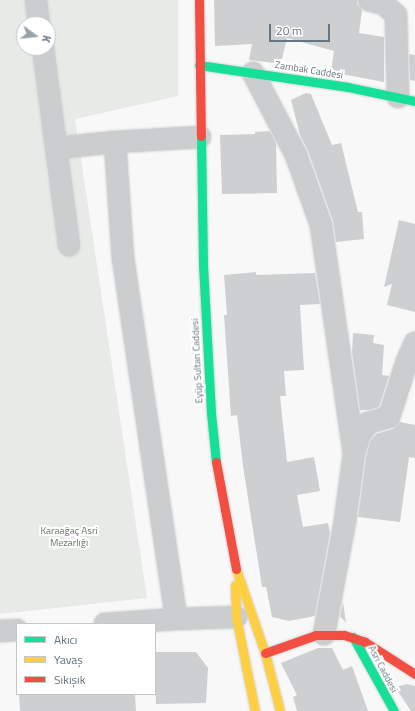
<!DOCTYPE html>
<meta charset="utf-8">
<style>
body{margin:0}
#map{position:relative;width:415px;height:711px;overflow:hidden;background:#f8f8f8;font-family:"Titillium Web",sans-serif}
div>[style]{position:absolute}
.green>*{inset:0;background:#e7eae6}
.building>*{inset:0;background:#cdcfd0}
.roads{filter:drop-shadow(0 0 1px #d4d5d6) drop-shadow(0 0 1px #d4d5d6)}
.street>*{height:22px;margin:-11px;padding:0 11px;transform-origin:11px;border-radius:11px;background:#cbcdce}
.fast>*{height:9px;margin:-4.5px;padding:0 4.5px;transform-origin:4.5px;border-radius:4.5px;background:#16e098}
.slow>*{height:9px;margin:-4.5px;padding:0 4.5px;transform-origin:4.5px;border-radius:4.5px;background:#ffcf43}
.jam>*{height:9px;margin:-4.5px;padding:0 4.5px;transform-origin:4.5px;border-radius:4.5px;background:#f24e42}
span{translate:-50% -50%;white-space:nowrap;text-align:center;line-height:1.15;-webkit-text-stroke:4px #fff;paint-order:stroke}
.street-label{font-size:10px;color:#66757f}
.park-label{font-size:10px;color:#697865}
.legend{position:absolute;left:16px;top:623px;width:140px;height:72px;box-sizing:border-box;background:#fff;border:1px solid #c2c8cc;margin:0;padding:5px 7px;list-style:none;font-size:12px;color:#66757f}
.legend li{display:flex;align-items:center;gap:8px;height:20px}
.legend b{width:20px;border:1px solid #c2c8cc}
.north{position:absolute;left:16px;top:16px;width:40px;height:40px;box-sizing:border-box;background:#fff;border:1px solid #c2c8cc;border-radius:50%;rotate:105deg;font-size:11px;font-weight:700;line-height:16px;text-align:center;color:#66757f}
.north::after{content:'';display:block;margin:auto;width:14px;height:18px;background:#99a3a9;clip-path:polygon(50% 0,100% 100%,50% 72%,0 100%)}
.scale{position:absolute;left:269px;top:24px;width:61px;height:18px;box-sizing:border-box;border:2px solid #66757f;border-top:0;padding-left:5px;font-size:12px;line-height:14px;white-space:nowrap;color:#66757f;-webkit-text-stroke:3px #fff;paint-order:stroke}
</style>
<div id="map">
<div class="green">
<div style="clip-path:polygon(evenodd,0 0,178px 0,178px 96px,75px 119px,147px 598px,0 614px,0 0,24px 24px,48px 24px,48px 48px,24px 48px,24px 24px)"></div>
</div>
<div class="building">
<div style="clip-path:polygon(214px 0,357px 0,357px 4px,362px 10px,359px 33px,384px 37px,384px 82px,331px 72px,334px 51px,287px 38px,282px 59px,274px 60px,274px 63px,249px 60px,252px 44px,215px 46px)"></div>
<div style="clip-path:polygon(409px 54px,415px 55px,415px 81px,410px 80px)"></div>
<div style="clip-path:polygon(306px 93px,311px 94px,332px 145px,341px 143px,358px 212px,362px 212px,364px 239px,336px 242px,333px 221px,308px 151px,300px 135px,291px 100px)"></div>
<div style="clip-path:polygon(270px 131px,276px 143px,277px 193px,222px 194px,220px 135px,255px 134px,255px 132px)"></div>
<div style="clip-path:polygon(399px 220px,415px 224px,415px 312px,387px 305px,392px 284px,384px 287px)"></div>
<div style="clip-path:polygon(256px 272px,256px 275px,315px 273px,320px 304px,300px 305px,304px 370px,284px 371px,286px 396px,280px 396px,287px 462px,314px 457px,320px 491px,297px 495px,303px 527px,328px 523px,330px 533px,315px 616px,289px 621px,272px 617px,266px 587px,262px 587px,243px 466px,237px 415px,231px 416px,224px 315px,227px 315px,224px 275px)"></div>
<div style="clip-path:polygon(353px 333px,374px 335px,373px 343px,384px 345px,382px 375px,389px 376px,379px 407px,369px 410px,360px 410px,352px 352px)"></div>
<div style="clip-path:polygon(400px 422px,415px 425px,415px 458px,409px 457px,400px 522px,358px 517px,366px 457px,370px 441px,376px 434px,393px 429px)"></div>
<div style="clip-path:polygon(343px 602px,346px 623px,340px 616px)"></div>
<div style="clip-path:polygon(318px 648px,332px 648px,343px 670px,352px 666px,368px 711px,297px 711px,293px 697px,297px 695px,281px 663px)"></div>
<div style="clip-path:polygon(155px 652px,196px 652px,208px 668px,206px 703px,156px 704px)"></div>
<div style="clip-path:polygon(407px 684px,415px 686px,415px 711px,411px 711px,395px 687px)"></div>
<div style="clip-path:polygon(19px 694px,135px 694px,136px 711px,20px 711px)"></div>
</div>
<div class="roads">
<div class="street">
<div style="left:36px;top:0;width:24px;rotate:83deg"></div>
<div style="left:369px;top:0;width:16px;rotate:15deg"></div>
<div style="left:384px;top:4px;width:16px;rotate:43deg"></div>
<div style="left:396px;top:15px;width:82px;rotate:88.6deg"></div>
<div style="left:43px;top:48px;width:199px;rotate:82.5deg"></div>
<div style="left:253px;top:73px;width:93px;rotate:62.3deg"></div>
<div style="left:296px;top:155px;width:74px;rotate:70.3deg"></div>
<div style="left:321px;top:225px;width:231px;rotate:81.8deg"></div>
<div style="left:354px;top:454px;width:68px;rotate:97.7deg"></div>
<div style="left:345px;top:521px;width:115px;rotate:100.5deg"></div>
<div style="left:115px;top:142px;width:116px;rotate:86.1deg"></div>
<div style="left:123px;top:258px;width:365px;rotate:81.6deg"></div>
<div style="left:56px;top:148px;width:59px;rotate:-5.8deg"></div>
<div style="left:115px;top:142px;width:85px;rotate:-3.4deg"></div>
<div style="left:354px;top:454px;width:19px;rotate:-74deg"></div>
<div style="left:359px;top:436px;width:16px;rotate:-55deg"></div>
<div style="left:368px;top:423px;width:22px;rotate:-16deg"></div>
<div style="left:389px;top:417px;width:59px;rotate:-72.2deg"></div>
<div style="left:407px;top:361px;width:20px;rotate:-66deg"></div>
<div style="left:105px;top:624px;width:71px;rotate:-4deg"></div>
<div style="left:176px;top:619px;width:60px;rotate:-1.9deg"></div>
<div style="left:0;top:631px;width:17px;rotate:-3deg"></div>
</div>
<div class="fast">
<div style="left:199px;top:65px;width:151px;rotate:8.4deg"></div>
<div style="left:348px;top:87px;width:68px;rotate:11.8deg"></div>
<div style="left:201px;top:136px;width:129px;rotate:89.1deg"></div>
<div style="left:203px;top:265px;width:148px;rotate:86.9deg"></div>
<div style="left:211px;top:413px;width:49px;rotate:84.2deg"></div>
<div style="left:353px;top:637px;width:85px;rotate:61deg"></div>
</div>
<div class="slow">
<div style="left:236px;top:569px;width:89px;rotate:71deg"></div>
<div style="left:265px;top:653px;width:60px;rotate:75.5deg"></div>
<div style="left:235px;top:585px;width:32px;rotate:88deg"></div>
<div style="left:236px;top:617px;width:96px;rotate:78.6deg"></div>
</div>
<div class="jam">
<div style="left:199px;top:0;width:136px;rotate:89.2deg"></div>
<div style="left:216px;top:462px;width:109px;rotate:79.4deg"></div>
<div style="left:265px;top:653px;width:54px;rotate:-19.4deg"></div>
<div style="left:316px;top:635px;width:28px"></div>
<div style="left:344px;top:635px;width:22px;rotate:18deg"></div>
<div style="left:365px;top:642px;width:59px;rotate:32.6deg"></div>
</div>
</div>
<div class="street-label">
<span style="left:309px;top:70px;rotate:9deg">Zambak Caddesi</span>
<span style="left:197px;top:361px;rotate:-93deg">Eyüp Sultan Caddesi</span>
<span style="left:383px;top:669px;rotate:62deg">Asri Caddesi</span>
</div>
<div class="park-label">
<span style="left:69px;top:536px">Karaağaç Asri<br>Mezarlığı</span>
</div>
<ul class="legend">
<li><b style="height:5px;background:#16e098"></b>Akıcı</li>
<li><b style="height:5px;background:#ffcf43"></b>Yavaş</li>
<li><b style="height:5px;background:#f24e42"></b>Sıkışık</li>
</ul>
<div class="north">K</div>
<div class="scale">20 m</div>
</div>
